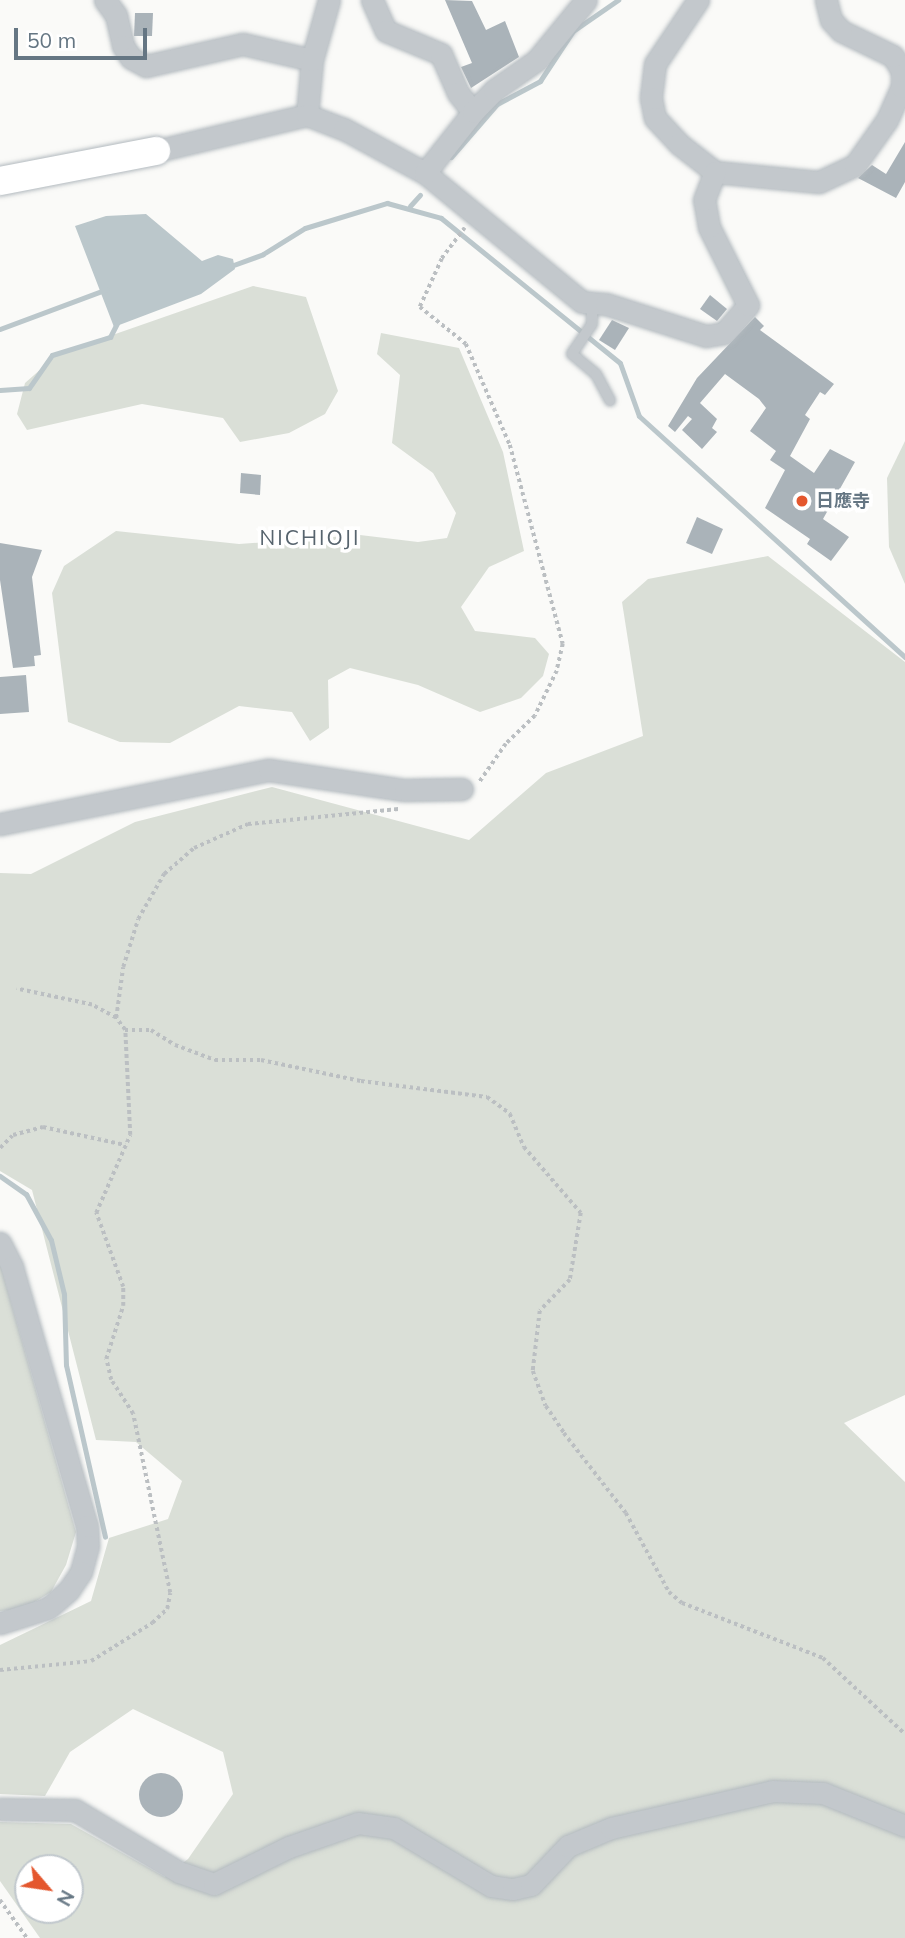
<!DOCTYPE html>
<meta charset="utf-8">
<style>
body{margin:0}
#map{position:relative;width:905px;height:1938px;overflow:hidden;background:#fafaf8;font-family:Mulish,"Noto Sans JP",sans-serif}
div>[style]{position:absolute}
.green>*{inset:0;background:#dadfd7}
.water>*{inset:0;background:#bbc7cb}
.stream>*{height:5px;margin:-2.5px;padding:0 2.5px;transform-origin:2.5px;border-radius:2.5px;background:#bbc7cb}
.building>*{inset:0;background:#aab3b9}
.round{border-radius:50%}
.path>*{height:3.5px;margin-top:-1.75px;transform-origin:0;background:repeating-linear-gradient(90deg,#bbbfc2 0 3.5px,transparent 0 7px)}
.roads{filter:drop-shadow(0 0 2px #b3babf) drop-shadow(0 0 2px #b3babf)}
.lane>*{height:10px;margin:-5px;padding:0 5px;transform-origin:5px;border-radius:5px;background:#c3c8cc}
.street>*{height:21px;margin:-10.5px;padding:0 10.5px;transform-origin:10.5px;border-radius:10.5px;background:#c3c8cc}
.secondary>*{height:28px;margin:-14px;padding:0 14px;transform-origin:14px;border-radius:14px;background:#fff}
.dots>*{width:19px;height:19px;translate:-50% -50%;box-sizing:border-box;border:4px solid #fff;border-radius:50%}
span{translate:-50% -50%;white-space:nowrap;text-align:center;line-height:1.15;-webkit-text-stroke:7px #fff;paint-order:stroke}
.poi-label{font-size:18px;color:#657683;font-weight:700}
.left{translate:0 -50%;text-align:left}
.quarter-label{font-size:21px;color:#57646e;letter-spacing:2px}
.north{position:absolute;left:14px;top:1854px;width:70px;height:70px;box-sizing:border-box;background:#fff;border:2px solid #c1c8cd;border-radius:50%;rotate:119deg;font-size:19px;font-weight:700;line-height:28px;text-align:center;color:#657683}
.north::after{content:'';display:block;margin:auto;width:24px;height:32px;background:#e4572e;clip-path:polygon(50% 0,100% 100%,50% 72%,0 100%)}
.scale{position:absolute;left:14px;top:28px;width:133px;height:32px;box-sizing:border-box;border:4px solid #657683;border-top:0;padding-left:9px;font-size:21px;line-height:24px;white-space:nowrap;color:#657683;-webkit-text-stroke:5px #fff;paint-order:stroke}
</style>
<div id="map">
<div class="green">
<div style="clip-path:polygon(253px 286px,306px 297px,338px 391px,325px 414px,289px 433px,240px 442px,223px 418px,142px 404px,27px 430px,17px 414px,25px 383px,58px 354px)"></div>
<div style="clip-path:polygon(381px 333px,459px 348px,503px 452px,524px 551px,489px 567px,461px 607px,475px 631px,535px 638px,549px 654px,543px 676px,521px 698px,480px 712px,418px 685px,350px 668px,328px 680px,329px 728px,310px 741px,292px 712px,239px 706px,170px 743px,120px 742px,68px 722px,52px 593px,64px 566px,116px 531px,239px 544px,360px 535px,418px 542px,447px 538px,456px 513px,433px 473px,392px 443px,400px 375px,377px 354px)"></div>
<div style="clip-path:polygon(905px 441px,905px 584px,889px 547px,887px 478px)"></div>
<div style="clip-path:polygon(evenodd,768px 556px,905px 662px,905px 1395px,844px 1423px,905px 1482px,905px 1938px,40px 1938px,0 1881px,0 1822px,71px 1824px,165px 1877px,188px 1859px,233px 1794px,223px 1752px,133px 1709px,70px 1752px,45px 1796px,0 1794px,0 1645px,91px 1601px,109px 1538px,168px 1519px,182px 1481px,136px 1442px,96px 1440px,32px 1190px,0 1171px,0 873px,31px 874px,135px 822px,272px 787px,469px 840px,546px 773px,643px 736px,622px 602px,648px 579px,768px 556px,28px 1868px,70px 1868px,70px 1910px,28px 1910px,28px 1868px)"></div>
<div style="clip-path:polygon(0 1263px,76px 1532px,66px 1565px,51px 1592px,23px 1609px,0 1611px)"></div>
</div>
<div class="water">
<div style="clip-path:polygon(146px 214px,202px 261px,218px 255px,233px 259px,235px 269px,201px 294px,114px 327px,75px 226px,106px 216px)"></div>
</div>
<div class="stream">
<div style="left:451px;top:157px;width:70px;rotate:-49deg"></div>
<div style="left:497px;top:104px;width:49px;rotate:-28.1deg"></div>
<div style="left:540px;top:81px;width:60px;rotate:-56.6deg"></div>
<div style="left:573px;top:31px;width:55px;rotate:-34.6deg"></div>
<div style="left:410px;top:206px;width:15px;rotate:-48deg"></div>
<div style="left:228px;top:267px;width:37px;rotate:-20deg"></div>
<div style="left:263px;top:254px;width:49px;rotate:-31.8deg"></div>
<div style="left:305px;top:228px;width:86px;rotate:-17deg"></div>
<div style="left:387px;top:203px;width:56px;rotate:15.5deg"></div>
<div style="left:441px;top:218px;width:230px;rotate:39deg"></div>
<div style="left:620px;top:363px;width:56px;rotate:70.3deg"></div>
<div style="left:639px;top:416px;width:359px;rotate:42.2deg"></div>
<div style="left:0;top:329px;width:114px;rotate:-20.5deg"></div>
<div style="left:0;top:390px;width:29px;rotate:-4deg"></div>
<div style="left:29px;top:388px;width:40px;rotate:-55.1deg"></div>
<div style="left:52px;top:355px;width:61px;rotate:-17.2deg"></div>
<div style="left:110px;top:337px;width:16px;rotate:-63deg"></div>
<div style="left:0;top:1176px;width:32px;rotate:35deg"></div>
<div style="left:26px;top:1194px;width:52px;rotate:61.5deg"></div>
<div style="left:51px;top:1240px;width:56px;rotate:76.5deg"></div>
<div style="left:64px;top:1294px;width:71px;rotate:88.4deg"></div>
<div style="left:66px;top:1365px;width:176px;rotate:77.2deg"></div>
</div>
<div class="building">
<div style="clip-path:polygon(445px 0,472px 1px,486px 30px,505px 21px,519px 57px,471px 88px,461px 67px,472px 63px)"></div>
<div style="clip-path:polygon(135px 13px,153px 13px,152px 36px,134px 36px)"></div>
<div style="clip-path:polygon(905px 142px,905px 182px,896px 198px,858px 178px,872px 165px,886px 174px)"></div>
<div style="clip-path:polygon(710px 295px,727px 309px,717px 321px,700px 309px)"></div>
<div style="clip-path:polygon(755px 317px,764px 326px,760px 330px,834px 384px,825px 395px,820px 392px,805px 415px,810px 419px,790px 456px,814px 473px,830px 449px,855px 462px,823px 519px,849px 537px,831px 561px,807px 544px,810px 539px,765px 508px,785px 470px,770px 460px,776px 451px,750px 431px,766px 408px,759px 399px,725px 374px,700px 403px,717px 419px,712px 428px,717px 432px,702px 449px,682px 430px,692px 419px,688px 416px,675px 432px,668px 426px,697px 378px)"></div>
<div style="clip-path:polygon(612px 320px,629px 328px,615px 350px,599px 340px)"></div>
<div style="clip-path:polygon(241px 473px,261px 475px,260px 495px,240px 493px)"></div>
<div style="clip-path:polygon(697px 517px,723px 529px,712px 554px,686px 543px)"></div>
<div style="clip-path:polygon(0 543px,42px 550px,32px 577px,41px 655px,34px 656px,35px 666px,13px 668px,0 580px)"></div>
<div style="clip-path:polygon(26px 675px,29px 712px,0 714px,0 677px)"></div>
<div class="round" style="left:139px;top:1773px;width:44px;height:44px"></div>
</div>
<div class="path">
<div style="left:465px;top:228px;width:39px;rotate:127deg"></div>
<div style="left:442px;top:259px;width:53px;rotate:114.6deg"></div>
<div style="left:420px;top:307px;width:59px;rotate:38.8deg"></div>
<div style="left:466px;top:344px;width:110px;rotate:66.5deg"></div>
<div style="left:510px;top:445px;width:206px;rotate:75.1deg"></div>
<div style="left:563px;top:644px;width:28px;rotate:103deg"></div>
<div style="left:557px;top:671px;width:50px;rotate:116.1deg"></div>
<div style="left:535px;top:716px;width:40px;rotate:136deg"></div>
<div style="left:506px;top:744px;width:47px;rotate:124.7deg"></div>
<div style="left:116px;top:1018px;width:51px;rotate:-82.2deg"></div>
<div style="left:123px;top:967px;width:50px;rotate:-72.6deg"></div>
<div style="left:138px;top:919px;width:52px;rotate:-60deg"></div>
<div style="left:164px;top:874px;width:40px;rotate:-41deg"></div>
<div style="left:194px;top:848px;width:59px;rotate:-24deg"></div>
<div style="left:248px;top:824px;width:151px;rotate:-5.7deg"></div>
<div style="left:125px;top:1030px;width:26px"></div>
<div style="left:151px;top:1030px;width:28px;rotate:32deg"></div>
<div style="left:175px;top:1045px;width:43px;rotate:20.6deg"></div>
<div style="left:215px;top:1060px;width:46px"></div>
<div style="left:261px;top:1060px;width:102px;rotate:11.9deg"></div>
<div style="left:361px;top:1081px;width:127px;rotate:7.2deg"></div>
<div style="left:487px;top:1097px;width:29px;rotate:36deg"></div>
<div style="left:510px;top:1114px;width:36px;rotate:67deg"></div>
<div style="left:524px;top:1147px;width:87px;rotate:49.2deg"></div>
<div style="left:581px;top:1213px;width:68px;rotate:99.3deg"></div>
<div style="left:570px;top:1280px;width:43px;rotate:134.1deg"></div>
<div style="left:540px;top:1311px;width:60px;rotate:96.7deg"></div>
<div style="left:533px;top:1371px;width:37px;rotate:70deg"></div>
<div style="left:546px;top:1406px;width:32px;rotate:56deg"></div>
<div style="left:564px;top:1433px;width:101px;rotate:52.2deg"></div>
<div style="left:626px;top:1513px;width:90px;rotate:61.4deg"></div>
<div style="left:669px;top:1592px;width:17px;rotate:40deg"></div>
<div style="left:682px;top:1603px;width:151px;rotate:21.3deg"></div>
<div style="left:823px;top:1658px;width:112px;rotate:42.8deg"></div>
<div style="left:0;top:1148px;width:18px;rotate:-45deg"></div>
<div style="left:13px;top:1135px;width:31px;rotate:-15deg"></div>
<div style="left:43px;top:1127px;width:84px;rotate:12.4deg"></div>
<div style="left:0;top:1670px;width:91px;rotate:-5.6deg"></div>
<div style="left:91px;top:1661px;width:72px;rotate:-31.9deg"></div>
<div style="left:152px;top:1623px;width:21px;rotate:-43deg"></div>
<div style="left:167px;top:1609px;width:16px;rotate:-79deg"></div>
<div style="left:170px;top:1593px;width:183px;rotate:-101.7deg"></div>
<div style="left:133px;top:1414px;width:40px;rotate:-122.9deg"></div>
<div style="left:111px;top:1380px;width:22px;rotate:-103deg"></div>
<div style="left:106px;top:1359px;width:56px;rotate:-72.2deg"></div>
<div style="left:123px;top:1306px;width:19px;rotate:-90deg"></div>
<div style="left:123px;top:1287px;width:79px;rotate:-110deg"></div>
<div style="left:96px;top:1213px;width:85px;rotate:-66.4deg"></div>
<div style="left:130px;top:1135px;width:105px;rotate:-92.7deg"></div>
<div style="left:125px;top:1030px;width:15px;rotate:-127deg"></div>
<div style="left:116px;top:1018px;width:27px;rotate:-152deg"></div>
<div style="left:92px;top:1005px;width:77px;rotate:-168deg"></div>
<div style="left:0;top:1900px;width:47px;rotate:54.6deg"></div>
</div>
<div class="roads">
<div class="lane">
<div style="left:592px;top:303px;width:21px;rotate:90deg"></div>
<div style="left:592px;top:324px;width:36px;rotate:124deg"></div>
<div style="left:572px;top:354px;width:31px;rotate:40deg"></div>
<div style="left:596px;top:374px;width:30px;rotate:62deg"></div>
</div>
<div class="street">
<div style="left:105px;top:0;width:19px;rotate:54deg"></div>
<div style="left:116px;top:15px;width:32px;rotate:77deg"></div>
<div style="left:123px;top:46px;width:14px;rotate:56deg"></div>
<div style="left:131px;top:58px;width:17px;rotate:28deg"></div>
<div style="left:146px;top:66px;width:99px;rotate:-12.8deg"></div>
<div style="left:243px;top:44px;width:71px;rotate:13.1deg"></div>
<div style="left:372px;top:0;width:34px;rotate:66deg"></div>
<div style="left:386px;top:31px;width:60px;rotate:22.7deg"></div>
<div style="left:441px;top:54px;width:43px;rotate:66.4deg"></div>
<div style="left:458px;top:93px;width:24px;rotate:52deg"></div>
<div style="left:698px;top:0;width:77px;rotate:123.9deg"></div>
<div style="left:655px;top:64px;width:34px;rotate:97deg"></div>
<div style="left:651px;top:98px;width:20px;rotate:79deg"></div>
<div style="left:655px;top:118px;width:35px;rotate:47deg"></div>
<div style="left:679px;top:144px;width:46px;rotate:37.9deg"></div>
<div style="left:715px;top:172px;width:104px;rotate:5.5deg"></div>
<div style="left:819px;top:182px;width:40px;rotate:-25deg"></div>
<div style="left:855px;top:165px;width:55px;rotate:-54.6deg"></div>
<div style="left:887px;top:120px;width:36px;rotate:-66deg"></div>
<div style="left:902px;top:87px;width:16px;rotate:-90deg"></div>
<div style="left:902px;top:71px;width:17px;rotate:-121deg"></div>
<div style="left:893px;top:56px;width:58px;rotate:-154.3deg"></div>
<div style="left:841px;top:31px;width:15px;rotate:-132deg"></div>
<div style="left:831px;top:20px;width:21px;rotate:-104deg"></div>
<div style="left:307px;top:115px;width:55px;rotate:-84.8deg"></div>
<div style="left:312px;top:60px;width:62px;rotate:-74.2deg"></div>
<div style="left:156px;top:151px;width:155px;rotate:-13.4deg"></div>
<div style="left:307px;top:115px;width:40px;rotate:21deg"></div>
<div style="left:344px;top:129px;width:92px;rotate:28.5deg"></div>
<div style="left:425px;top:173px;width:203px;rotate:39.4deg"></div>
<div style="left:582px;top:302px;width:24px;rotate:5deg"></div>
<div style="left:606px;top:304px;width:105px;rotate:17.7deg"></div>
<div style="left:706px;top:336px;width:18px;rotate:-9deg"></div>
<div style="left:724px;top:333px;width:37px;rotate:-49deg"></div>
<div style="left:748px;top:305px;width:87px;rotate:-116.6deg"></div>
<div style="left:709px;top:227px;width:27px;rotate:-100deg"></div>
<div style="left:704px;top:200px;width:30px;rotate:-69deg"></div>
<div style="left:425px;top:173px;width:78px;rotate:-51.8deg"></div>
<div style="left:473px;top:112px;width:30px;rotate:-46deg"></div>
<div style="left:494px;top:90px;width:52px;rotate:-34.9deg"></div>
<div style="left:537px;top:60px;width:77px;rotate:-50.8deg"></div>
<div style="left:0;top:824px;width:274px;rotate:-11.4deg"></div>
<div style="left:269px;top:770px;width:137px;rotate:8.4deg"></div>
<div style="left:405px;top:790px;width:57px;rotate:-1deg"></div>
<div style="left:0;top:1243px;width:27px;rotate:63deg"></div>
<div style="left:12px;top:1267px;width:270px;rotate:73.9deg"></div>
<div style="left:87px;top:1526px;width:20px;rotate:87deg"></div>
<div style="left:88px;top:1546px;width:27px;rotate:105deg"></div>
<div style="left:81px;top:1572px;width:22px;rotate:124deg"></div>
<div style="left:69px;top:1590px;width:28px;rotate:139deg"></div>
<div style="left:48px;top:1608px;width:50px;rotate:162.6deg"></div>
<div style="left:0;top:1809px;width:75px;rotate:0.8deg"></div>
<div style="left:75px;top:1810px;width:121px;rotate:30.8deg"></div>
<div style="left:179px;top:1872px;width:37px;rotate:19deg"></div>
<div style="left:214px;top:1884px;width:84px;rotate:-26.3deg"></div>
<div style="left:289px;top:1847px;width:73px;rotate:-19.2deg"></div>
<div style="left:358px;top:1823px;width:36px;rotate:8deg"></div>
<div style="left:394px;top:1828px;width:113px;rotate:30.9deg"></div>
<div style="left:491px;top:1886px;width:22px;rotate:8deg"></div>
<div style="left:513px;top:1889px;width:18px;rotate:-13deg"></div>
<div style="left:531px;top:1885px;width:54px;rotate:-46.5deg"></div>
<div style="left:568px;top:1846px;width:47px;rotate:-22.7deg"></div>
<div style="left:611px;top:1828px;width:165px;rotate:-12.9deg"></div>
<div style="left:772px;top:1791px;width:51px;rotate:2.2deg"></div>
<div style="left:823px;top:1793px;width:88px;rotate:21.9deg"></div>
</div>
<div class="secondary">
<div style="left:0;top:181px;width:159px;rotate:-10.9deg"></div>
</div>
</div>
<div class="dots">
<div style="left:802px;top:501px;background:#e4572e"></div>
</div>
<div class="poi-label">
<span class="left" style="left:816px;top:501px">日應寺</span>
</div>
<div class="quarter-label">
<span style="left:310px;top:537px">NICHIOJI</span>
</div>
<div class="north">N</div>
<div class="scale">50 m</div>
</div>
